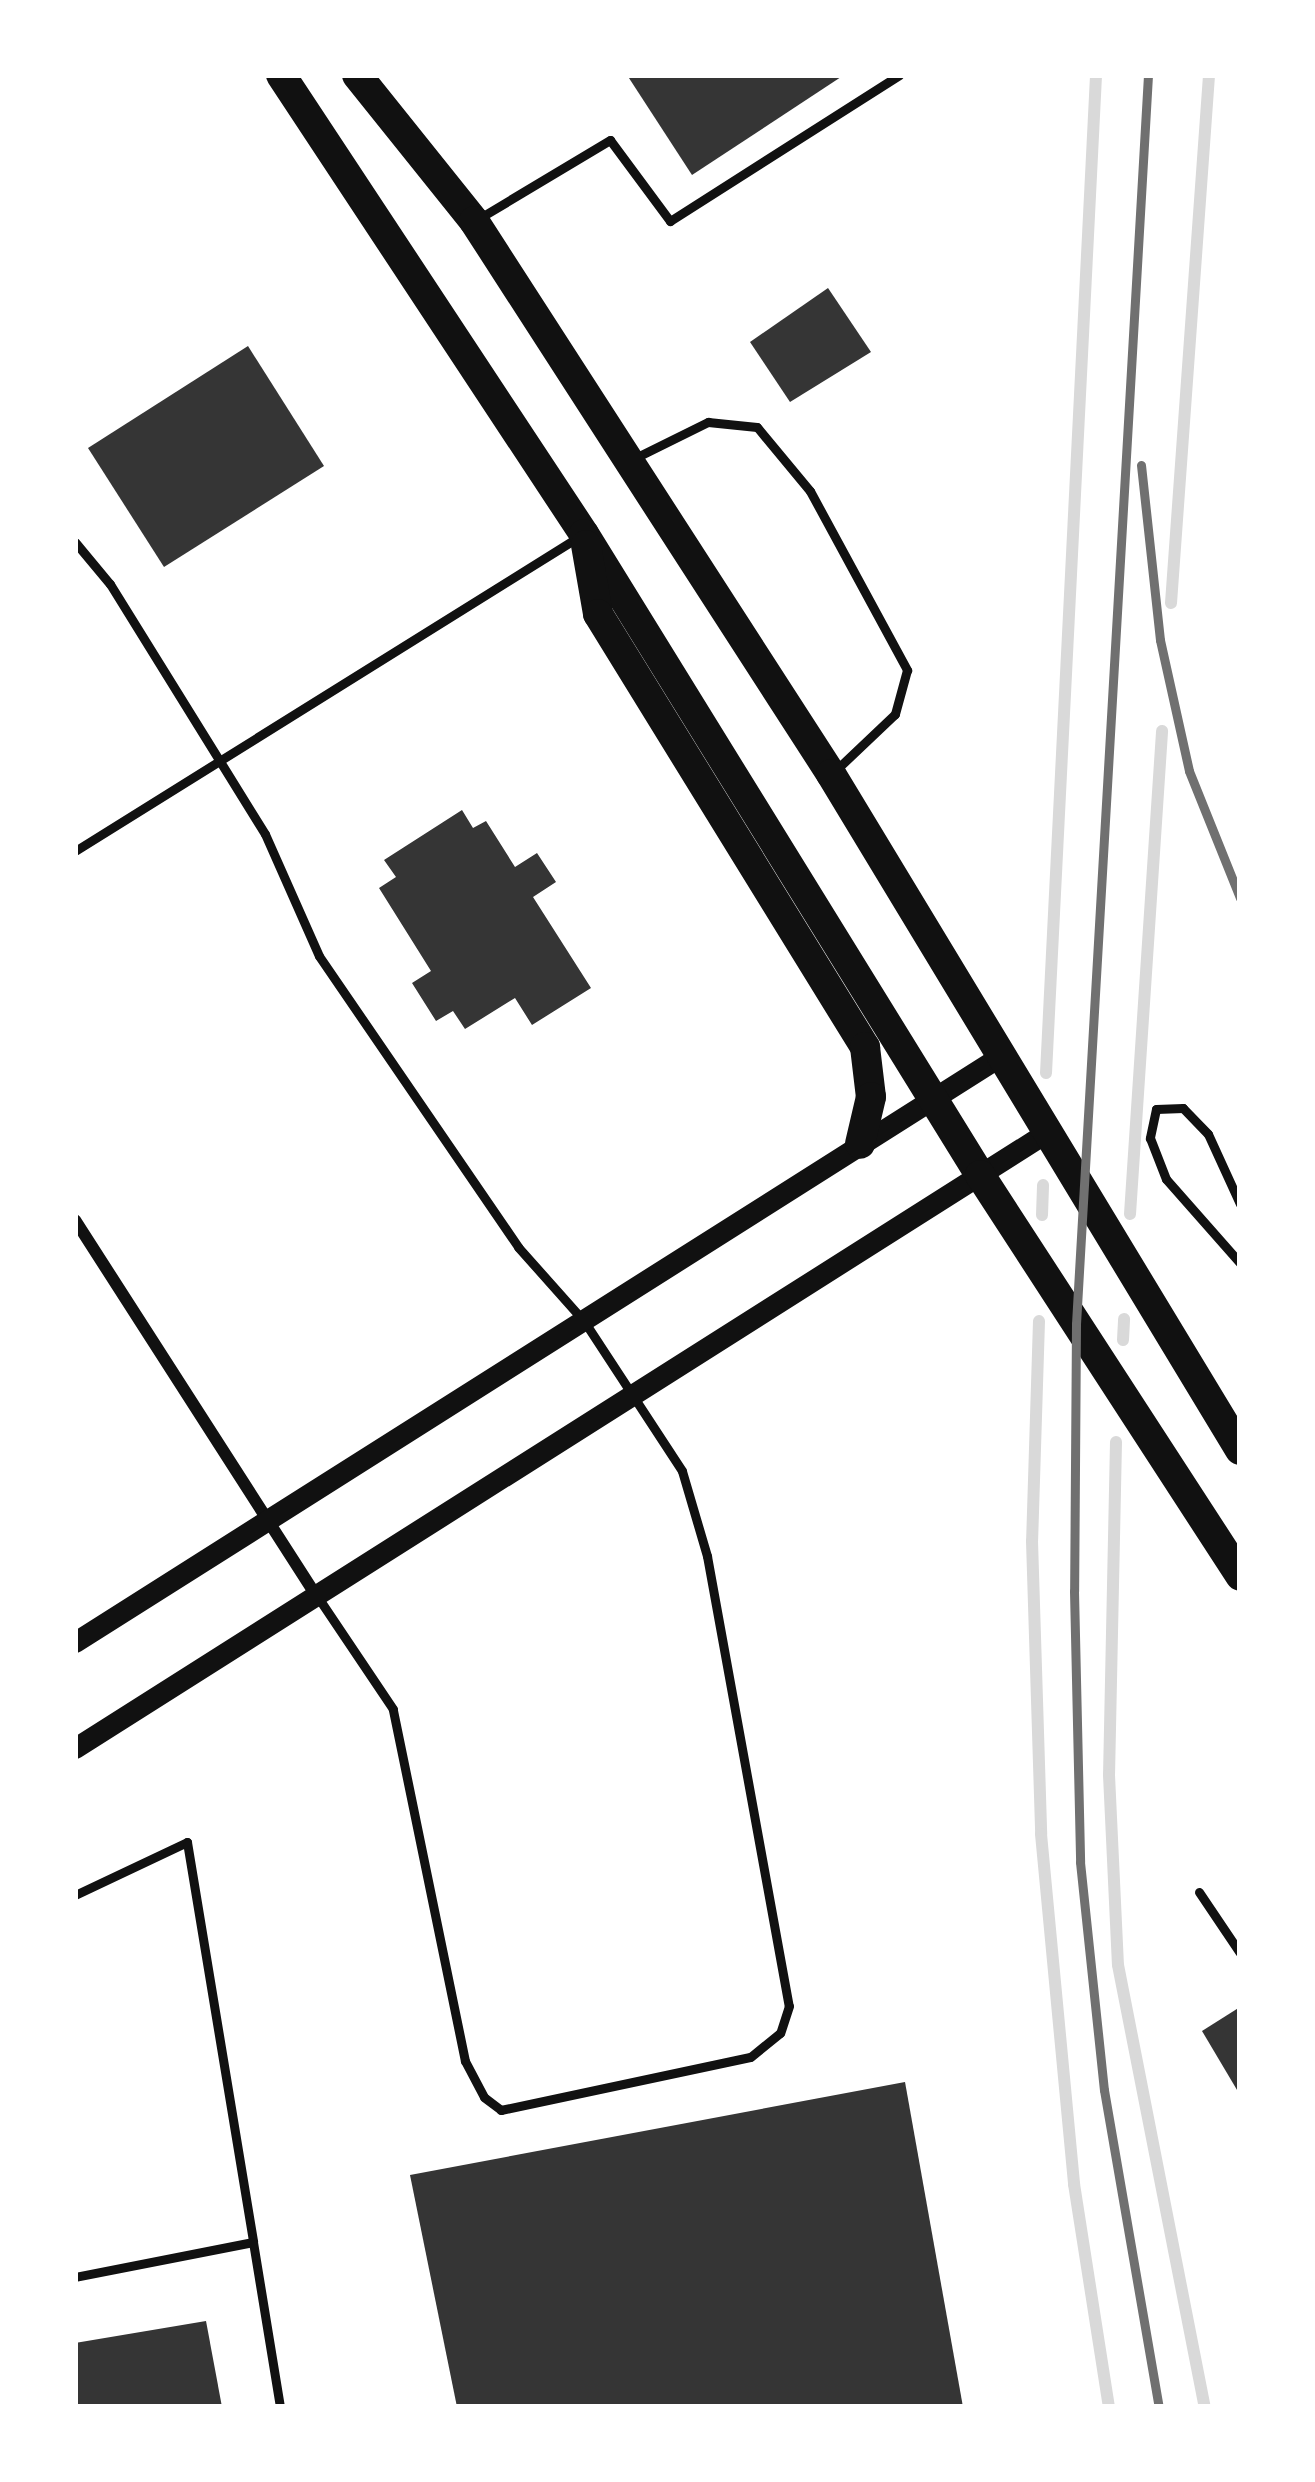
<!DOCTYPE html>
<style>
body{margin:0}
#map{position:relative;width:1315px;height:2482px;overflow:hidden;background:#fff;font-family:"Varela Round",sans-serif}
div>[style]{position:absolute}
.stream>*{height:12px;margin:-6px;padding:0 6px;transform-origin:6px;border-radius:6px;background:#d9d9d9}
.building>*{inset:0;background:#353535}
.service>*{height:9px;margin:-4.5px;padding:0 4.5px;transform-origin:4.5px;border-radius:4.5px;background:#111}
.minor>*{height:12px;margin:-6px;padding:0 6px;transform-origin:6px;border-radius:6px;background:#111}
.tertiary>*{height:21px;margin:-10.5px;padding:0 10.5px;transform-origin:10.5px;border-radius:10.5px;background:#111}
.primary>*{height:30px;margin:-15px;padding:0 15px;transform-origin:15px;border-radius:15px;background:#111}
.rail>*{height:9px;margin:-4.5px;padding:0 4.5px;transform-origin:4.5px;border-radius:4.5px;background:#707070}
span{translate:-50% -50%;white-space:nowrap;text-align:center;line-height:1.15;-webkit-text-stroke:12px #fff;paint-order:stroke}
.frame{position:absolute;inset:0;border:78px solid #fff;pointer-events:none}
</style>
<div id="map">
<div class="stream">
<div style="left:1171px;top:603px;width:529px;rotate:-85.88deg"></div>
<div style="left:1046px;top:1073px;width:999px;rotate:-87.13deg"></div>
<div style="left:1130px;top:1214px;width:484px;rotate:-86.2deg"></div>
<div style="left:1042px;top:1215px;width:30px;rotate:-88deg"></div>
<div style="left:1039px;top:1321px;width:220px;rotate:91.8deg"></div>
<div style="left:1032px;top:1541px;width:293px;rotate:88.2deg"></div>
<div style="left:1041px;top:1834px;width:352px;rotate:84.6deg"></div>
<div style="left:1074px;top:2184px;width:226px;rotate:81.1deg"></div>
<div style="left:1123px;top:1340px;width:21px;rotate:-87deg"></div>
<div style="left:1116px;top:1442px;width:333px;rotate:91.2deg"></div>
<div style="left:1109px;top:1775px;width:190px;rotate:87.3deg"></div>
<div style="left:1118px;top:1965px;width:450px;rotate:78.9deg"></div>
</div>
<div class="building">
<div style="clip-path:polygon(627px 75px,844px 75px,692px 175px)"></div>
<div style="clip-path:polygon(828px 288px,871px 352px,790px 402px,750px 342px)"></div>
<div style="clip-path:polygon(248px 346px,324px 466px,164px 567px,88px 448px)"></div>
<div style="clip-path:polygon(462px 810px,473px 828px,486px 821px,515px 867px,537px 853px,556px 882px,533px 897px,591px 988px,532px 1025px,515px 998px,465px 1029px,453px 1011px,436px 1021px,412px 983px,431px 971px,379px 888px,396px 877px,384px 860px)"></div>
<div style="clip-path:polygon(1240px 2007px,1240px 2095px,1202px 2031px)"></div>
<div style="clip-path:polygon(905px 2082px,963px 2407px,457px 2407px,410px 2175px)"></div>
<div style="clip-path:polygon(206px 2321px,222px 2407px,75px 2407px,75px 2343px)"></div>
</div>
<div class="service">
<div style="left:478px;top:219px;width:154px;rotate:-30.9deg"></div>
<div style="left:610px;top:140px;width:101px;rotate:53.5deg"></div>
<div style="left:670px;top:221px;width:272px;rotate:-32.5deg"></div>
<div style="left:633px;top:459px;width:84px;rotate:-26.3deg"></div>
<div style="left:708px;top:422px;width:49px;rotate:5.8deg"></div>
<div style="left:757px;top:427px;width:83px;rotate:50.4deg"></div>
<div style="left:810px;top:491px;width:204px;rotate:61.5deg"></div>
<div style="left:907px;top:670px;width:46px;rotate:105.3deg"></div>
<div style="left:895px;top:714px;width:81px;rotate:136.5deg"></div>
<div style="left:75px;top:542px;width:55px;rotate:50.2deg"></div>
<div style="left:110px;top:584px;width:294px;rotate:58.2deg"></div>
<div style="left:265px;top:834px;width:133px;rotate:66.1deg"></div>
<div style="left:319px;top:956px;width:353px;rotate:55.6deg"></div>
<div style="left:518px;top:1247px;width:99px;rotate:48.3deg"></div>
<div style="left:584px;top:1321px;width:179px;rotate:56.8deg"></div>
<div style="left:682px;top:1471px;width:89px;rotate:73.6deg"></div>
<div style="left:707px;top:1556px;width:457px;rotate:79.7deg"></div>
<div style="left:789px;top:2006px;width:28px;rotate:108deg"></div>
<div style="left:780px;top:2033px;width:38px;rotate:141deg"></div>
<div style="left:750px;top:2057px;width:255px;rotate:168deg"></div>
<div style="left:501px;top:2110px;width:21px;rotate:-143deg"></div>
<div style="left:484px;top:2097px;width:41px;rotate:-117.8deg"></div>
<div style="left:465px;top:2061px;width:359px;rotate:-101.6deg"></div>
<div style="left:393px;top:1709px;width:136px;rotate:-123.9deg"></div>
<div style="left:75px;top:851px;width:595px;rotate:-31.95deg"></div>
<div style="left:1240px;top:1204px;width:77px;rotate:-114.6deg"></div>
<div style="left:1208px;top:1134px;width:36px;rotate:-134deg"></div>
<div style="left:1183px;top:1108px;width:27px;rotate:178deg"></div>
<div style="left:1156px;top:1109px;width:30px;rotate:102deg"></div>
<div style="left:1150px;top:1138px;width:44px;rotate:68.7deg"></div>
<div style="left:1166px;top:1179px;width:112px;rotate:48.6deg"></div>
<div style="left:1199px;top:1892px;width:73px;rotate:56.1deg"></div>
<div style="left:75px;top:1895px;width:124px;rotate:-25.3deg"></div>
<div style="left:187px;top:1842px;width:405px;rotate:80.6deg"></div>
<div style="left:253px;top:2242px;width:181px;rotate:168.9deg"></div>
<div style="left:253px;top:2242px;width:167px;rotate:80.7deg"></div>
</div>
<div class="minor">
<div style="left:75px;top:1220px;width:446px;rotate:57.3deg"></div>
</div>
<div class="tertiary">
<div style="left:75px;top:1642px;width:1097px;rotate:-32.34deg"></div>
<div style="left:75px;top:1748px;width:1151px;rotate:-32.36deg"></div>
</div>
<div class="primary">
<div style="left:281px;top:75px;width:550px;rotate:56.57deg"></div>
<div style="left:584px;top:534px;width:753px;rotate:58.29deg"></div>
<div style="left:980px;top:1175px;width:478px;rotate:57deg"></div>
<div style="left:357px;top:75px;width:187px;rotate:51.3deg"></div>
<div style="left:474px;top:221px;width:658px;rotate:57.15deg"></div>
<div style="left:831px;top:774px;width:790px;rotate:58.82deg"></div>
<div style="left:586px;top:545px;width:70px;rotate:80.1deg"></div>
<div style="left:598px;top:614px;width:509px;rotate:58.34deg"></div>
<div style="left:865px;top:1047px;width:50px;rotate:83.2deg"></div>
<div style="left:871px;top:1097px;width:48px;rotate:103.2deg"></div>
</div>
<div class="rail">
<div style="left:1148px;top:75px;width:1251px;rotate:93.3deg"></div>
<div style="left:1076px;top:1324px;width:267px;rotate:90.4deg"></div>
<div style="left:1074px;top:1591px;width:271px;rotate:88.7deg"></div>
<div style="left:1080px;top:1862px;width:229px;rotate:84deg"></div>
<div style="left:1104px;top:2090px;width:322px;rotate:80.2deg"></div>
<div style="left:1141px;top:465px;width:176px;rotate:83.8deg"></div>
<div style="left:1160px;top:640px;width:134px;rotate:77.5deg"></div>
<div style="left:1189px;top:771px;width:137px;rotate:68.1deg"></div>
</div>
<div class="frame"></div>
</div>
